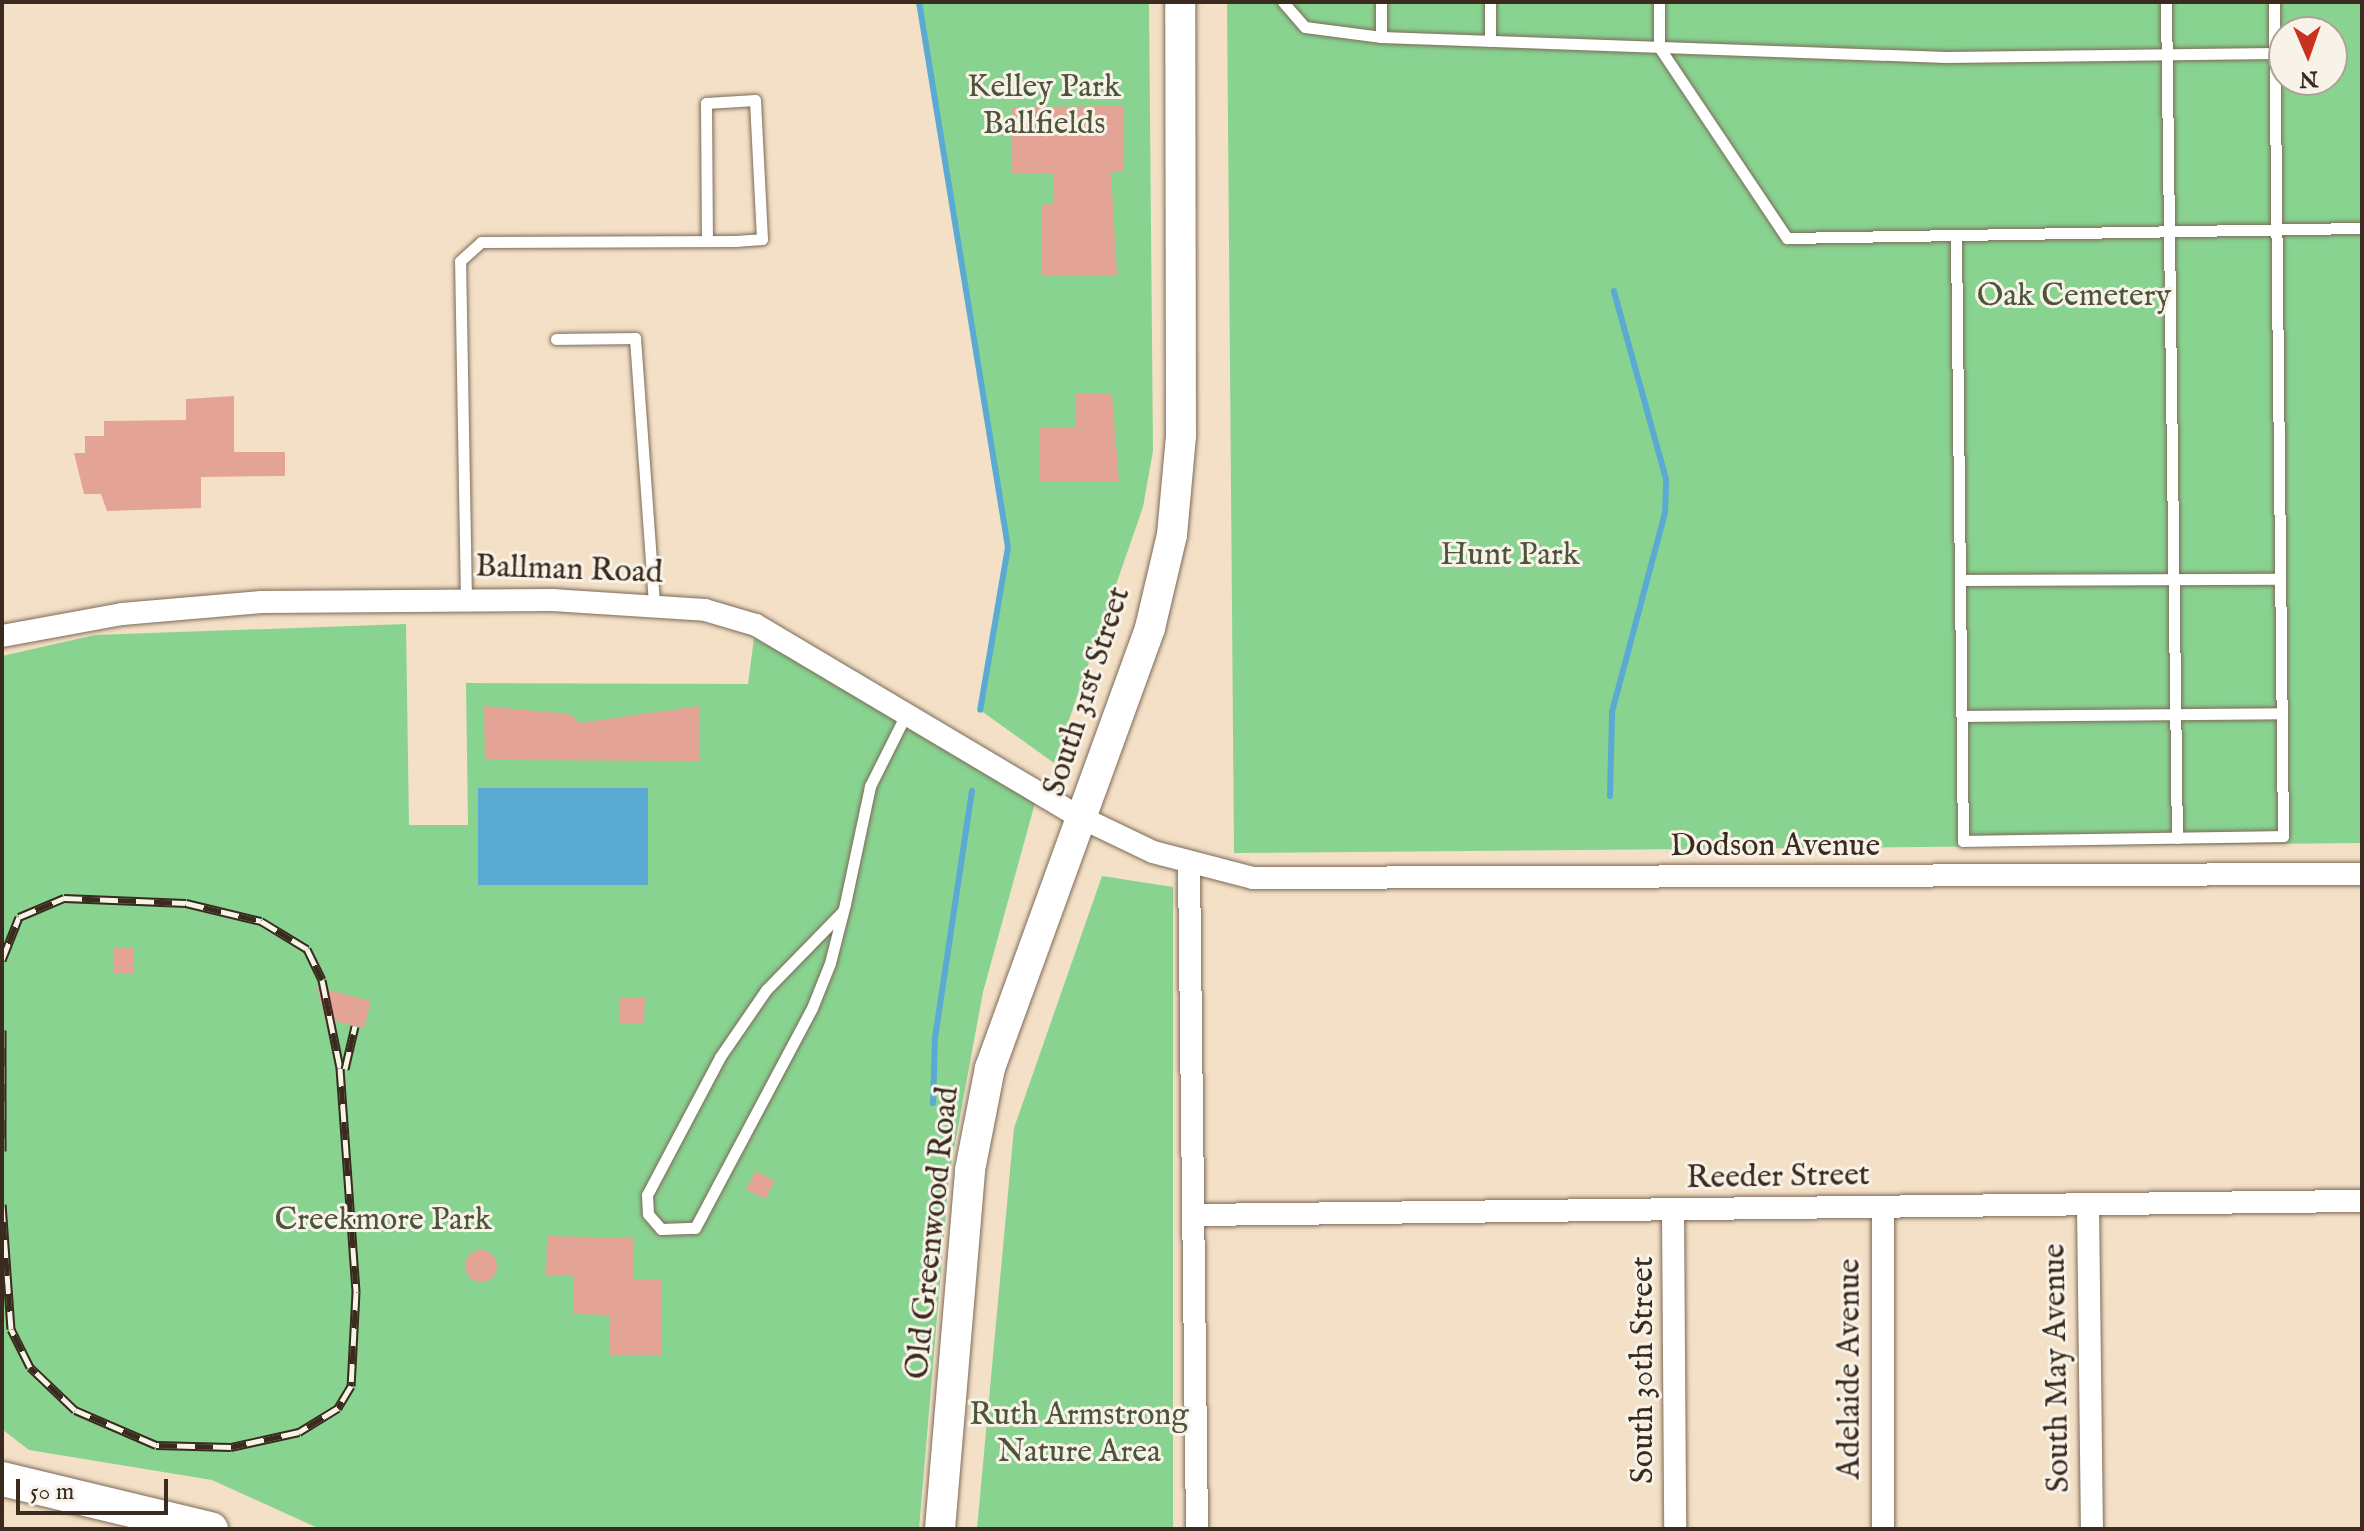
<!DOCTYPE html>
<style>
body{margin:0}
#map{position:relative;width:2364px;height:1531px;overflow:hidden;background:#f4e0c6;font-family:"IM FELL English",serif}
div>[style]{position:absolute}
.green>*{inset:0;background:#89d390}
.water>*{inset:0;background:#5aaad4}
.stream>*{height:6px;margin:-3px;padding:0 3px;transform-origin:3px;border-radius:3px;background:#5aaad4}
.building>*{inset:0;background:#e4a495}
.round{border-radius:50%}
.roads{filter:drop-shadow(0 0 2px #7c6a59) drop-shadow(0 0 2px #7c6a59)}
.service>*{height:11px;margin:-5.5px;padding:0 5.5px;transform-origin:5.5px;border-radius:5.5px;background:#fff}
.minor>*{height:22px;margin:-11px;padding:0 11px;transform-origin:11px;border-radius:11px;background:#fff}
.secondary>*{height:30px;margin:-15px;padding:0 15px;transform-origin:15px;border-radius:15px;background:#fff}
.primary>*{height:34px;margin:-17px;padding:0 17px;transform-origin:17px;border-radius:17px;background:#fff}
.rail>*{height:9px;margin-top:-4.5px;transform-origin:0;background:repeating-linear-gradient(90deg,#f7f3e8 0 18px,#3b2a1e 0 36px);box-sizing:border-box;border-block:2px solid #3b2a1e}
span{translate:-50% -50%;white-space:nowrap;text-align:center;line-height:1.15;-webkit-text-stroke:6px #f7f3e8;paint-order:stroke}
.park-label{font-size:32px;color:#4e543a}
.street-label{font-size:32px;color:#3b2a1e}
.frame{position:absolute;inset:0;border:4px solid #3b2a1e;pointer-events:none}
.north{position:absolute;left:2268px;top:16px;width:80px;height:80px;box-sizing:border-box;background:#f7f3e8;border:2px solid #aca397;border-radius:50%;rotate:178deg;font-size:22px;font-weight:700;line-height:32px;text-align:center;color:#3b2a1e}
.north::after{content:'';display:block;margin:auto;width:28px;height:36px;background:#c8321e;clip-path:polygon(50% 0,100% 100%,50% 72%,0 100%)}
.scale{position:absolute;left:16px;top:1479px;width:152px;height:36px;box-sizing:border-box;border:4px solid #3b2a1e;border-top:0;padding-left:10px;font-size:24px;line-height:28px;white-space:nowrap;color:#3b2a1e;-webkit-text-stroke:6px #f7f3e8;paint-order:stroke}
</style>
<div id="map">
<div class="green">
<div style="clip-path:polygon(919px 2px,1149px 2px,1153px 451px,1143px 507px,1054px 763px,980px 710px,1008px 547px)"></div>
<div style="clip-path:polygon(evenodd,1227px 2px,2362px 2px,2362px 843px,1234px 853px,1227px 2px,2284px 32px,2332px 32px,2332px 80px,2284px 80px,2284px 32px)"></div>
<div style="clip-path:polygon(406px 624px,409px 825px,468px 825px,466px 683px,748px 684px,754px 638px,1038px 792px,983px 992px,949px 1176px,919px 1529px,320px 1529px,212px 1480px,29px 1450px,3px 1430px,2px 656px,95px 635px)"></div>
<div style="clip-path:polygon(1102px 876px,1173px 887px,1173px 1529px,977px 1529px,1014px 1128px)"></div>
</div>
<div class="water">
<div style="clip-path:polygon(478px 788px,648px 788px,648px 885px,478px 885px)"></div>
</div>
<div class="stream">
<div style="left:919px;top:2px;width:552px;rotate:80.73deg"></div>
<div style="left:1008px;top:547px;width:165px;rotate:99.7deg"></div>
<div style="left:1610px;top:796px;width:84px;rotate:-88.6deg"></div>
<div style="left:1612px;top:712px;width:206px;rotate:-75.1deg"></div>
<div style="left:1665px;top:513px;width:34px;rotate:-88deg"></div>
<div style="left:1666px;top:479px;width:195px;rotate:-105.5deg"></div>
<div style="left:933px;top:1103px;width:65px;rotate:-88.2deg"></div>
<div style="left:935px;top:1038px;width:250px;rotate:-81.5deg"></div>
</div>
<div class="building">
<div style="clip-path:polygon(1124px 106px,1124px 172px,1111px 172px,1117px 275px,1041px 276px,1041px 205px,1054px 204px,1054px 174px,1012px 174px,1011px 107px)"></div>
<div style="clip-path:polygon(1075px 394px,1112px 394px,1119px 482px,1039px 482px,1039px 427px,1075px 427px)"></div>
<div style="clip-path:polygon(234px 396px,234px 452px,285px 452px,285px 476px,201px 477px,201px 508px,107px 511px,101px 494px,84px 494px,74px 453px,85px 453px,85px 436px,104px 436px,104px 421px,186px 420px,186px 399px)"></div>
<div style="clip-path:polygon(484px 706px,570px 714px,579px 723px,699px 706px,699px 761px,485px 760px)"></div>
<div style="clip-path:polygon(114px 947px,134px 948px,134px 973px,114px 973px)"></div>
<div style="clip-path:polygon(317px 987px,371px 1001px,364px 1028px,325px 1019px)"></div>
<div style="clip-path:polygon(619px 997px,645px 998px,644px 1024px,619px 1023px)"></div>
<div style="clip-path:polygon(756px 1171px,775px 1181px,765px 1199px,746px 1189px)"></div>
<div style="clip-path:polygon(547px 1236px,634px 1238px,634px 1279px,662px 1279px,662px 1355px,609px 1355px,609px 1315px,574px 1314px,574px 1275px,546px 1275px)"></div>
<div class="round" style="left:465px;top:1250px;width:32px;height:32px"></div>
</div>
<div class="roads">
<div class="service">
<div style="left:1283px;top:2px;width:33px;rotate:49deg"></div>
<div style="left:1305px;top:27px;width:77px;rotate:7.5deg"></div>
<div style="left:1381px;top:37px;width:565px;rotate:2.03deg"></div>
<div style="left:1946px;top:57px;width:329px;rotate:-0.7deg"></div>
<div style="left:1381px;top:2px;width:35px;rotate:90deg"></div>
<div style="left:1659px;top:2px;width:45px;rotate:90deg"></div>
<div style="left:1659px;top:47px;width:230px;rotate:56.2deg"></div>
<div style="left:1787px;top:238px;width:575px;rotate:-1deg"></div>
<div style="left:2166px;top:2px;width:836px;rotate:89.25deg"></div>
<div style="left:1490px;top:41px;width:39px;rotate:-90deg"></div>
<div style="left:1956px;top:237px;width:604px;rotate:89.34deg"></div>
<div style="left:1963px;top:841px;width:320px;rotate:-0.9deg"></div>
<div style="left:2283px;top:836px;width:834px;rotate:-90.62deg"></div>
<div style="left:556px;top:339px;width:79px;rotate:-0.7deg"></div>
<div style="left:635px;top:338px;width:268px;rotate:85.9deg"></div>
<div style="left:1960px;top:580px;width:319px;rotate:-0.2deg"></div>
<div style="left:466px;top:600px;width:339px;rotate:-91deg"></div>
<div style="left:460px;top:261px;width:28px;rotate:-42deg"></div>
<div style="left:481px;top:242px;width:254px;rotate:-0.2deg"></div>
<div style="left:735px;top:241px;width:27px;rotate:-4deg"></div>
<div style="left:762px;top:239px;width:139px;rotate:-92.9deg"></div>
<div style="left:755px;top:100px;width:49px;rotate:176.5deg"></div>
<div style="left:706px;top:103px;width:138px;rotate:89.6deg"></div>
<div style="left:1962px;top:716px;width:319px;rotate:-0.5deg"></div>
<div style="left:843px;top:911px;width:110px;rotate:134.3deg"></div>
<div style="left:766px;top:990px;width:81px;rotate:124.5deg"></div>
<div style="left:720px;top:1057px;width:156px;rotate:117.9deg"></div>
<div style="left:647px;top:1195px;width:19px;rotate:87deg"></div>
<div style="left:648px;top:1214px;width:20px;rotate:49deg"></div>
<div style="left:661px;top:1229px;width:34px;rotate:-2deg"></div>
<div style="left:695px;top:1228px;width:249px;rotate:-62deg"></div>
<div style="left:812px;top:1008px;width:48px;rotate:-68.2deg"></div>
<div style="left:830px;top:963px;width:61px;rotate:-75.7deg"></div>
<div style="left:845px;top:904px;width:121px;rotate:-78deg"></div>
<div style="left:870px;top:786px;width:80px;rotate:-63.4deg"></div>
</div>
<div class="minor">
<div style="left:2px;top:636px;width:122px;rotate:-10.4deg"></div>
<div style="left:122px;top:614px;width:140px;rotate:-4.9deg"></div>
<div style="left:261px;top:602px;width:291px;rotate:-0.4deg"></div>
<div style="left:552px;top:600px;width:153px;rotate:3.7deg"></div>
<div style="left:705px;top:610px;width:53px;rotate:16.4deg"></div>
<div style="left:756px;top:625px;width:377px;rotate:30.7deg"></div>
<div style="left:1080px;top:817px;width:81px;rotate:25.6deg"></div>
<div style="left:1153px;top:852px;width:103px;rotate:14.6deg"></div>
<div style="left:1253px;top:878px;width:1109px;rotate:-0.21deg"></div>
<div style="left:1189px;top:865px;width:664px;rotate:89.31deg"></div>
<div style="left:2088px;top:1206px;width:323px;rotate:89.3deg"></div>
<div style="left:1883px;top:1209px;width:320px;rotate:90deg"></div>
<div style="left:1673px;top:1211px;width:318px;rotate:89.6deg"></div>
<div style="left:1195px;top:1215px;width:1167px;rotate:-0.69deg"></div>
</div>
<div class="secondary">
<div style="left:940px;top:1529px;width:360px;rotate:-85.2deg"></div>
<div style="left:970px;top:1170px;width:104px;rotate:-78.9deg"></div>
<div style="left:990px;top:1068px;width:468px;rotate:-70deg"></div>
<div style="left:1150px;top:628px;width:96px;rotate:-76.7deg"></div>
<div style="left:1172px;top:535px;width:99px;rotate:-84.8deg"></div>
<div style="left:1181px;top:436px;width:434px;rotate:-90.1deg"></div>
</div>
<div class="primary">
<div style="left:2px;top:1479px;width:215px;rotate:13.5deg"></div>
</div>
</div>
<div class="rail">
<div style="left:2px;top:960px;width:46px;rotate:-68.4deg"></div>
<div style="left:19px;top:917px;width:49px;rotate:-22.9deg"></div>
<div style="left:64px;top:898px;width:122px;rotate:2.3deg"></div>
<div style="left:186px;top:903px;width:77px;rotate:13.5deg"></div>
<div style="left:261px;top:921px;width:54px;rotate:31.3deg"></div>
<div style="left:307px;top:949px;width:34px;rotate:64deg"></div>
<div style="left:322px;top:980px;width:90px;rotate:78.4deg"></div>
<div style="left:340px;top:1068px;width:225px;rotate:85.9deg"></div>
<div style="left:356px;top:1292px;width:94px;rotate:93deg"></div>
<div style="left:351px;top:1386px;width:26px;rotate:121deg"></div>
<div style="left:338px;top:1408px;width:46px;rotate:148.4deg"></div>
<div style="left:299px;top:1432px;width:70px;rotate:167.6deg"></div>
<div style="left:231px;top:1447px;width:75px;rotate:-178.5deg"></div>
<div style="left:156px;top:1445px;width:88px;rotate:-156.6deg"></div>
<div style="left:75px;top:1410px;width:62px;rotate:-136.3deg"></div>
<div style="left:30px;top:1367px;width:42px;rotate:-116.6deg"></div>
<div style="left:11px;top:1329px;width:125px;rotate:-94.1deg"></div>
<div style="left:2px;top:1030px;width:121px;rotate:90deg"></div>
<div style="left:345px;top:1069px;width:44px;rotate:-76.9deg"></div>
</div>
<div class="park-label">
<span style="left:1044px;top:107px">Kelley Park<br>Ballfields</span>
<span style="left:2074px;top:297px">Oak Cemetery</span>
<span style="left:1510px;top:556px">Hunt Park</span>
<span style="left:383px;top:1221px">Creekmore Park</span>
<span style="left:1079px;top:1435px">Ruth Armstrong<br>Nature Area</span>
</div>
<div class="street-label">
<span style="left:569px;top:571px;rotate:2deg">Ballman Road</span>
<span style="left:1088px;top:692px;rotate:-72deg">South 31st Street</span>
<span style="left:1775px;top:847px">Dodson Avenue</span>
<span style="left:1778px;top:1178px;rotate:-1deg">Reeder Street</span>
<span style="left:934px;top:1233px;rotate:-84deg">Old Greenwood Road</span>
<span style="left:2058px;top:1368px;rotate:-91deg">South May Avenue</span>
<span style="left:1851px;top:1369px;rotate:-90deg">Adelaide Avenue</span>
<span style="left:1644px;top:1370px;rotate:-90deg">South 30th Street</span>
</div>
<div class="frame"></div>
<div class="north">N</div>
<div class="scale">50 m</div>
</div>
